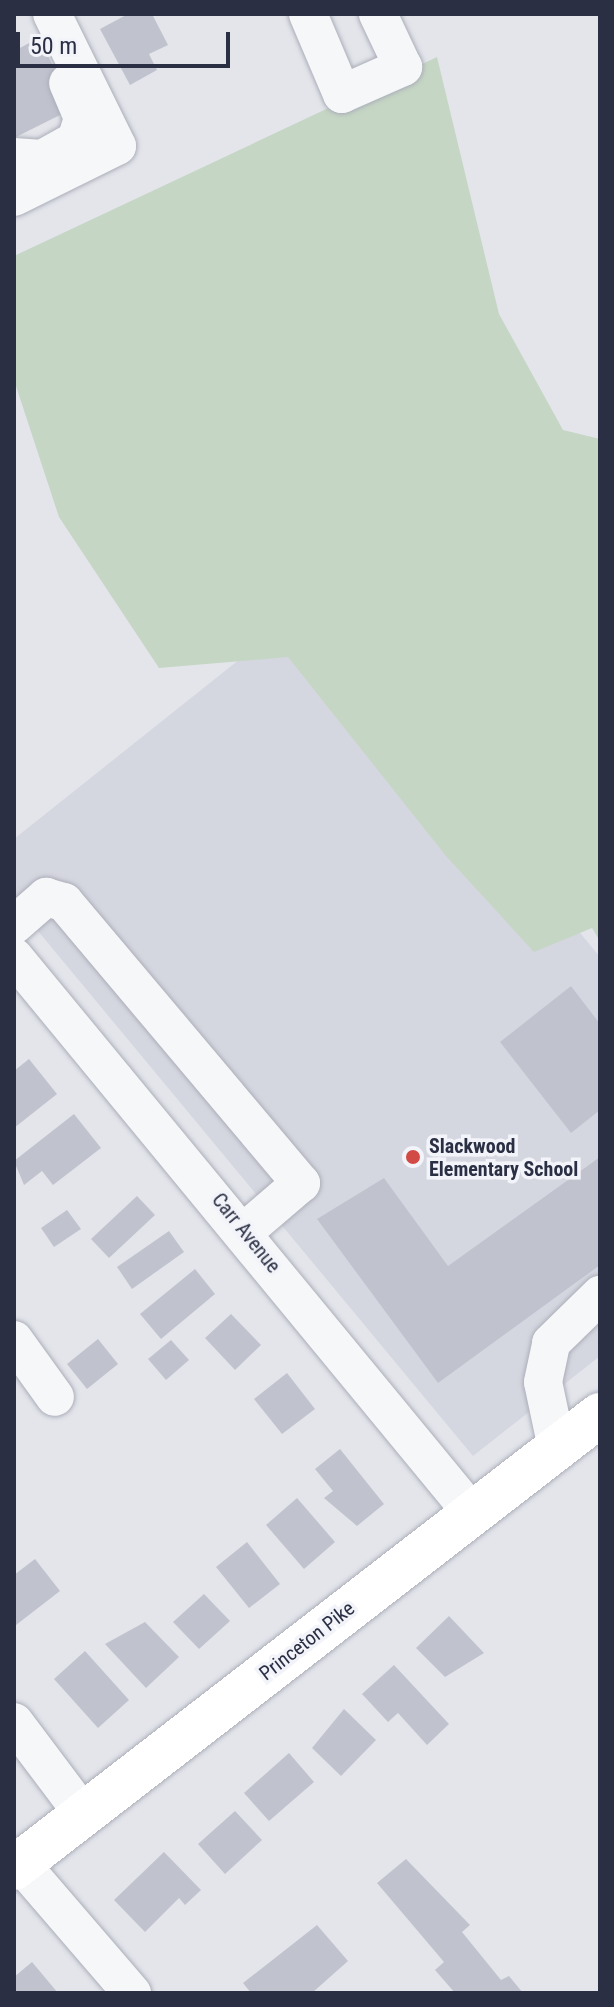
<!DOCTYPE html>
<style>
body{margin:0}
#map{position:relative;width:614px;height:2007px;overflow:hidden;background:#e3e5eb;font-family:"Roboto Condensed",sans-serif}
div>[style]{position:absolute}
.built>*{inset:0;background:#d5d7e0}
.green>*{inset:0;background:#c5d6c4}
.building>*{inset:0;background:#c0c3ce}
.roads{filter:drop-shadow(0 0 2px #acaeb9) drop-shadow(0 0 2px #acaeb9)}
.minor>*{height:38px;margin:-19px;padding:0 19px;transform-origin:19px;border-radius:19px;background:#f6f7f9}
.major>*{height:44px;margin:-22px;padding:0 22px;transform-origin:22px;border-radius:22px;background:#fff}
.dots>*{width:22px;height:22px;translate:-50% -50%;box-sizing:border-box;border:4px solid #f3f4f9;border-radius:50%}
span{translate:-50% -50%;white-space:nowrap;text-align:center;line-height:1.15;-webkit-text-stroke:7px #f3f4f9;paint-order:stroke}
.poi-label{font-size:20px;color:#2a2f44;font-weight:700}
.left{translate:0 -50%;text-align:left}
.street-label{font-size:20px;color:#2a2f44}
.frame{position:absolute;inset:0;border:16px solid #2a2f44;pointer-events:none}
.scale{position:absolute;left:16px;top:32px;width:214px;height:36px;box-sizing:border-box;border:4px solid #2a2f44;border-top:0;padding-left:10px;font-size:24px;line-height:28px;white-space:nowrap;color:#2a2f44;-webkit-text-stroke:6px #f3f4f9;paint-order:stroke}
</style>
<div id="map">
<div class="built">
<div style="clip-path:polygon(309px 604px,600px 957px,600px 1356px,473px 1456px,14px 902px,14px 839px)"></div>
</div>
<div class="green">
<div style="clip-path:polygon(437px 57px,499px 314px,563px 430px,600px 439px,600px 941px,592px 928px,534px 952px,446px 856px,288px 657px,159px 668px,59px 517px,14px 380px,14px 256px)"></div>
</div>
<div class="building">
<div style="clip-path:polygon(128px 14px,152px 14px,168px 45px,149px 54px,157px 70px,130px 85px,100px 29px)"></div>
<div style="clip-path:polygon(39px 38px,74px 108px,14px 138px,14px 51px)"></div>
<div style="clip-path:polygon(571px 986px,600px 1024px,600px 1110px,571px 1133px,500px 1042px)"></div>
<div style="clip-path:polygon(29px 1059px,57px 1094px,14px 1128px,14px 1071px)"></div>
<div style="clip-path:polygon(74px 1114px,101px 1148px,53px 1185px,42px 1171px,24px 1185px,14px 1161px)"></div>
<div style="clip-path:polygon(600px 1157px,600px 1265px,438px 1383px,317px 1219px,384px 1178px,448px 1266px)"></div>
<div style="clip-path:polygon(137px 1196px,155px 1215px,109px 1258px,91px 1239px)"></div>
<div style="clip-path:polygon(67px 1210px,81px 1229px,54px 1247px,41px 1228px)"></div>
<div style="clip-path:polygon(169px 1231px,184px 1252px,132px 1289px,117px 1267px)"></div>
<div style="clip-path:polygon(195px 1269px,215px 1294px,161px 1339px,140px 1314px)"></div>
<div style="clip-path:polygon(231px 1314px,261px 1345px,235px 1370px,205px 1338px)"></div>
<div style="clip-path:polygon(98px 1339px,118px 1364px,87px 1389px,67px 1364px)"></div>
<div style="clip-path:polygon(171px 1340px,189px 1360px,166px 1380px,148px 1359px)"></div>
<div style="clip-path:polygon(287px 1373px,315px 1409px,282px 1434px,254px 1399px)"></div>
<div style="clip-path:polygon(340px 1449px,384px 1504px,357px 1526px,324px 1498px,333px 1491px,315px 1469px)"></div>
<div style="clip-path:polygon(297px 1498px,335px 1542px,304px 1569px,266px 1525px)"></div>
<div style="clip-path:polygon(247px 1542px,280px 1584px,249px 1608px,216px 1567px)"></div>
<div style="clip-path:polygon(35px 1559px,60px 1591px,16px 1625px,14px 1575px)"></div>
<div style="clip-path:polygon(204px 1594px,230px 1621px,199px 1649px,173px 1622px)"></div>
<div style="clip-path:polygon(449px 1616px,484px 1653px,445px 1677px,416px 1648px)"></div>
<div style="clip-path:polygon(145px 1622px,179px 1657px,146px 1688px,105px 1644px)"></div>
<div style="clip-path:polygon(85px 1651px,129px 1700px,98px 1728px,54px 1679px)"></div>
<div style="clip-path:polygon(394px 1665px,449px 1724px,427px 1745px,398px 1713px,388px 1722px,362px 1694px)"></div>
<div style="clip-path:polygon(344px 1709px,376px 1740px,341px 1776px,312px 1748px)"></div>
<div style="clip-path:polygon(289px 1753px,314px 1782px,269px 1821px,244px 1793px)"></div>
<div style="clip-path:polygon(235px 1811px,262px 1840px,225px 1874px,198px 1844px)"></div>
<div style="clip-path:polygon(164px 1852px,201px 1890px,185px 1905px,179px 1898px,145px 1932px,114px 1900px)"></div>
<div style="clip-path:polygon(406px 1859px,470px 1925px,462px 1932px,501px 1980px,509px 1976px,523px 1993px,455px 1993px,435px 1970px,444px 1962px,377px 1883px)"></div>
<div style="clip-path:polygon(317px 1925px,348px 1961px,312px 1993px,251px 1993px,243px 1983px)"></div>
<div style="clip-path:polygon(32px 1962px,58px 1993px,14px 1993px,14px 1977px)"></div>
</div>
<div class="roads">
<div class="minor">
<div style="left:308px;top:14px;width:87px;rotate:67deg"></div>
<div style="left:342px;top:94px;width:67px;rotate:-23.9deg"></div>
<div style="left:403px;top:67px;width:59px;rotate:-115.3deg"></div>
<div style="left:14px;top:157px;width:28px;rotate:4deg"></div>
<div style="left:42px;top:159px;width:39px;rotate:-29deg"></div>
<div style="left:76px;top:140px;width:23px;rotate:-72deg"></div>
<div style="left:83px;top:118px;width:38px;rotate:-113deg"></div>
<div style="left:14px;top:197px;width:115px;rotate:-26.3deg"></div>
<div style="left:117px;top:146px;width:147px;rotate:-116.2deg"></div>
<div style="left:14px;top:925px;width:43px;rotate:-41.2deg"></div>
<div style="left:46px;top:897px;width:19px;rotate:16deg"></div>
<div style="left:64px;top:902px;width:368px;rotate:49.9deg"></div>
<div style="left:301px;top:1183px;width:74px;rotate:139.4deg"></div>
<div style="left:14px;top:957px;width:720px;rotate:50.52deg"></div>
<div style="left:14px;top:1340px;width:70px;rotate:54.3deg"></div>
<div style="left:557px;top:1448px;width:67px;rotate:-102deg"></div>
<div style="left:543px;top:1382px;width:40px;rotate:-78deg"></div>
<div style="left:551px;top:1343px;width:69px;rotate:-44.4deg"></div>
<div style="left:14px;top:1722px;width:115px;rotate:53.1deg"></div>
<div style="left:20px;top:1863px;width:172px;rotate:49.3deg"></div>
</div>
<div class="major">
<div style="left:14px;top:1868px;width:741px;rotate:-37.71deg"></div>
</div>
</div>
<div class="dots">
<div style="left:413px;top:1157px;background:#d24a46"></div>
</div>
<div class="poi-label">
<span class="left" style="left:429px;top:1158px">Slackwood<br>Elementary School</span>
</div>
<div class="street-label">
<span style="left:246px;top:1233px;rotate:51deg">Carr Avenue</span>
<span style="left:307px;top:1641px;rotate:-38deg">Princeton Pike</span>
</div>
<div class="frame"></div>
<div class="scale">50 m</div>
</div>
